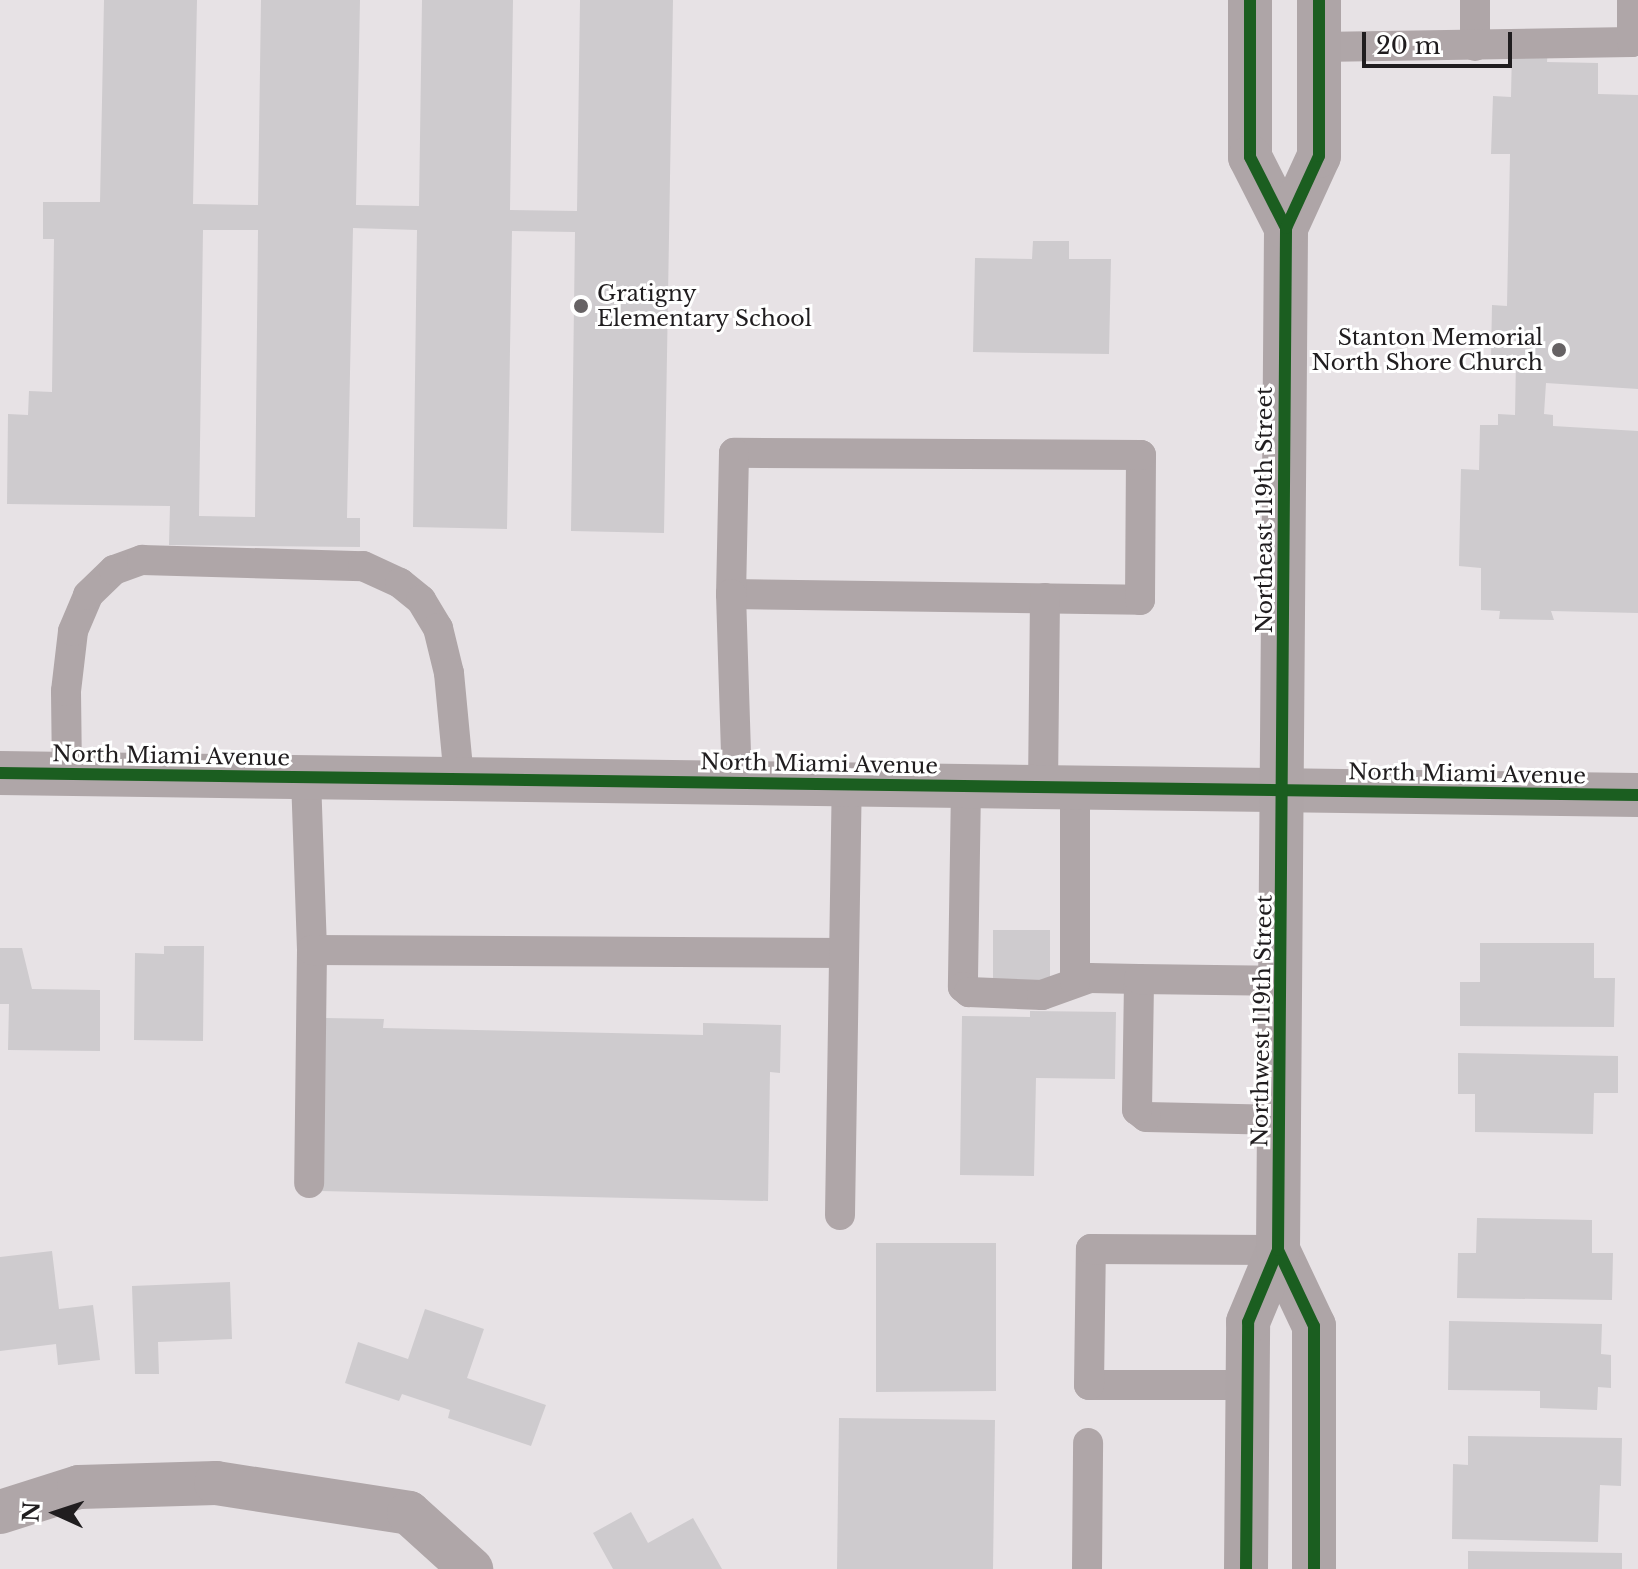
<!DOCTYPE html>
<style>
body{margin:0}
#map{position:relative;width:1638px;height:1569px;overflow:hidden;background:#e7e2e5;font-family:"Libre Baskerville",serif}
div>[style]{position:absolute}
.building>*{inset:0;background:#cecbce}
.service>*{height:30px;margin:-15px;padding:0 15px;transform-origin:15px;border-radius:15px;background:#afa6a8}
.minor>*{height:44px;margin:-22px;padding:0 22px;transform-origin:22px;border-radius:22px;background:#afa6a8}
.tertiary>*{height:44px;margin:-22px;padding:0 22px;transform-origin:22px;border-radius:22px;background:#afa6a8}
.secondary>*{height:44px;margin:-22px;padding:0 22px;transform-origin:22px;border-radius:22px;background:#aea5a7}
.cycleway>*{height:12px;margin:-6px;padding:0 6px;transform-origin:6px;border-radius:6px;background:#1b5e20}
.dots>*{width:22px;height:22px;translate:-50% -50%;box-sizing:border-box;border:4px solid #fff;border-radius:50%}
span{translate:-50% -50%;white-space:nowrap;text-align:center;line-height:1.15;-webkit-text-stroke:6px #fff;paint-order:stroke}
.poi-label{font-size:22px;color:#201d1f}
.left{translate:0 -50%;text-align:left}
.right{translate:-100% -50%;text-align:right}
.street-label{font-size:22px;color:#201d1f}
.north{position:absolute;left:16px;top:1473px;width:80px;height:80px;-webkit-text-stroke:6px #fff;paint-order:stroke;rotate:273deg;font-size:22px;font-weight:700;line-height:32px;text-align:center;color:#201d1f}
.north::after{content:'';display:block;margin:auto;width:28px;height:36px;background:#201d1f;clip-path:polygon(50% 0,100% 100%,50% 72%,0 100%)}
.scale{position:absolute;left:1362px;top:32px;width:150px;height:36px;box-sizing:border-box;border:4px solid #201d1f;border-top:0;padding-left:10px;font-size:24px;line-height:28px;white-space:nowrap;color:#201d1f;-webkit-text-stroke:6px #fff;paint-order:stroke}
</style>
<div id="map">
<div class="building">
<div style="clip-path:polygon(evenodd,104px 0,197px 0,193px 204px,258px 205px,261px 0,360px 0,356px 205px,419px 206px,422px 0,513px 0,510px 210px,577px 211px,580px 0,673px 0,664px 533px,571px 531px,575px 232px,512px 231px,507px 529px,413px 527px,417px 230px,353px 228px,347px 518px,360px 518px,360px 547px,169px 545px,170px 506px,7px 504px,8px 414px,28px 415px,29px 391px,52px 392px,54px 239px,43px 239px,43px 202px,100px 202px,104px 0,203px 230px,258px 230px,255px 517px,199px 516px,203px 230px)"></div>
<div style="clip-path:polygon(1512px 48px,1548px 48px,1547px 62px,1598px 63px,1598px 94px,1638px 95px,1638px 389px,1546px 383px,1544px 414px,1553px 415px,1553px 426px,1638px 431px,1638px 613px,1551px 611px,1554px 620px,1499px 619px,1500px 611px,1481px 610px,1481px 568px,1459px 566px,1461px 469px,1479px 470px,1480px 425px,1498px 425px,1498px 414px,1515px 415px,1516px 359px,1491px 358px,1492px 305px,1507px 306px,1510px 154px,1491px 154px,1493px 96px,1511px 97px)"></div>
<div style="clip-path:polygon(1033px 241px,1069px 241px,1069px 259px,1111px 259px,1109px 354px,973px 352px,975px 258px,1032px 259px)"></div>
<div style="clip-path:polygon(993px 930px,1050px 930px,1050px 984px,993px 984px)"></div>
<div style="clip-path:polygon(1480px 943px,1594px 943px,1594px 978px,1615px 978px,1614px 1027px,1460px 1026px,1460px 982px,1480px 982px)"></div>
<div style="clip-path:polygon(164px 946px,204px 946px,203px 1041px,134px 1040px,135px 953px,164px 954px)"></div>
<div style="clip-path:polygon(0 948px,22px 948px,32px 989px,100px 990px,100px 1051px,8px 1050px,9px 1004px,0 1004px)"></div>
<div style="clip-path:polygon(1030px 1011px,1116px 1012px,1115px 1079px,1036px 1078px,1034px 1176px,960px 1175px,962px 1016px,1030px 1017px)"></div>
<div style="clip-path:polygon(325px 1018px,384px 1019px,383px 1028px,703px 1035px,703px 1023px,781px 1025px,780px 1073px,770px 1072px,768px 1201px,320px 1191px)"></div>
<div style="clip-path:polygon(1458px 1053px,1618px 1056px,1618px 1093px,1594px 1093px,1593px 1134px,1475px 1132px,1475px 1094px,1458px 1094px)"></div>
<div style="clip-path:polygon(1477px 1218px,1592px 1220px,1592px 1253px,1613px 1253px,1612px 1300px,1457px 1298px,1458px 1253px,1476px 1253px)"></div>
<div style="clip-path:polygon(876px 1243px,996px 1243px,996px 1391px,876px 1392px)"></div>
<div style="clip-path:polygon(52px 1251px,59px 1309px,93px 1305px,100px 1360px,58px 1365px,56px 1344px,0 1351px,0 1257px)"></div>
<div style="clip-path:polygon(230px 1282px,232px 1339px,158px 1342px,159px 1374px,135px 1374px,132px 1286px)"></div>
<div style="clip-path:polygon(425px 1309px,484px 1329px,467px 1378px,546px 1405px,531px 1446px,448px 1418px,450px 1410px,402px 1394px,399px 1401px,345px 1383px,358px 1342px,408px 1359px)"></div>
<div style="clip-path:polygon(1449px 1321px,1602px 1324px,1601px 1354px,1611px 1355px,1611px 1388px,1598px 1387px,1597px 1410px,1540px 1408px,1540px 1391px,1448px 1390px)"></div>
<div style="clip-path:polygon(839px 1418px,995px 1420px,993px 1569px,837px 1569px)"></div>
<div style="clip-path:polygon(1468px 1436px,1622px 1438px,1621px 1486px,1600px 1485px,1598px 1542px,1452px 1539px,1453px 1464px,1468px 1465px)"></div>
<div style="clip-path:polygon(631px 1512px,648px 1543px,693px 1518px,722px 1569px,613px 1569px,593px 1533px)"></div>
<div style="clip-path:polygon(1468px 1551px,1622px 1553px,1622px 1569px,1468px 1569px)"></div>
</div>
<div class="service">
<div style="left:1475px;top:46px;width:46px;rotate:-90deg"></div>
<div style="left:1319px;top:47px;width:313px;rotate:-0.9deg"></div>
<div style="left:1632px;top:42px;width:42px;rotate:-90deg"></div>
<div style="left:731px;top:594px;width:409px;rotate:0.8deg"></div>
<div style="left:1140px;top:600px;width:145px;rotate:-89.6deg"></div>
<div style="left:1141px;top:455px;width:407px;rotate:-179.7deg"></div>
<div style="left:734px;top:453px;width:141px;rotate:91.2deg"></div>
<div style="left:731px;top:594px;width:190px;rotate:88.2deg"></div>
<div style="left:67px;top:774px;width:83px;rotate:-90.7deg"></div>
<div style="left:66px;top:691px;width:60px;rotate:-83.3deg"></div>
<div style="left:73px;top:631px;width:39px;rotate:-67deg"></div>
<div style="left:88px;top:595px;width:36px;rotate:-44deg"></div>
<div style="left:114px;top:570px;width:30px;rotate:-20deg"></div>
<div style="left:142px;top:560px;width:221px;rotate:1.6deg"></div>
<div style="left:363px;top:566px;width:41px;rotate:24.7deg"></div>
<div style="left:400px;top:583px;width:27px;rotate:39deg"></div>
<div style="left:421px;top:600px;width:33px;rotate:59deg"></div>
<div style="left:438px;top:628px;width:46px;rotate:76.3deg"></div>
<div style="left:449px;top:673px;width:105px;rotate:84.6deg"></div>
<div style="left:306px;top:778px;width:172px;rotate:88deg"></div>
<div style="left:312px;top:950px;width:233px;rotate:90.7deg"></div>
<div style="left:966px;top:787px;width:200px;rotate:90.9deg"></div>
<div style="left:963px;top:987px;width:8px;rotate:40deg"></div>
<div style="left:969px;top:992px;width:73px;rotate:2.4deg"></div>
<div style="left:1042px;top:995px;width:51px;rotate:-19.5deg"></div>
<div style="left:1090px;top:978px;width:49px;rotate:1.2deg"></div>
<div style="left:1043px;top:788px;width:190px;rotate:-89.4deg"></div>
<div style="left:1075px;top:788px;width:194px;rotate:90deg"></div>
<div style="left:312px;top:950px;width:532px;rotate:0.32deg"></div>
<div style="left:1281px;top:1120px;width:135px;rotate:-178.7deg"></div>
<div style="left:1146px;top:1117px;width:11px;rotate:-142deg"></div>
<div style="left:1137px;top:1110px;width:131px;rotate:-89.1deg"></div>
<div style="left:1139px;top:979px;width:143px;rotate:0.8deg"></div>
<div style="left:840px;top:1215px;width:430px;rotate:-89.1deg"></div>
<div style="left:1247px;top:1385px;width:158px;rotate:180deg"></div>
<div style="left:1089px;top:1385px;width:136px;rotate:-89.2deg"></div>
<div style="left:1091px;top:1249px;width:187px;rotate:0.3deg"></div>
<div style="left:1087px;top:1569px;width:126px;rotate:-89.5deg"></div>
</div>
<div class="minor">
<div style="left:0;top:1512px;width:83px;rotate:-17.6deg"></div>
<div style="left:79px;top:1487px;width:137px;rotate:-1.7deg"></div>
<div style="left:216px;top:1483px;width:195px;rotate:8.8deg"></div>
<div style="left:409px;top:1513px;width:84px;rotate:42.1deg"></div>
</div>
<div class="tertiary">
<div style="left:0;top:773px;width:1638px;rotate:0.77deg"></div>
</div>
<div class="secondary">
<div style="left:1250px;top:0;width:157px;rotate:90deg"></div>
<div style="left:1250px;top:157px;width:80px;rotate:63.1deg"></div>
<div style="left:1278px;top:1250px;width:84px;rotate:64.7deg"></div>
<div style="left:1314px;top:1326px;width:243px;rotate:90deg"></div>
<div style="left:1246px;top:1569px;width:247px;rotate:-89.5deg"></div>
<div style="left:1248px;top:1322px;width:78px;rotate:-67.4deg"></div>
<div style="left:1278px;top:1250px;width:1022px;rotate:-89.55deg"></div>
<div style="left:1286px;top:228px;width:79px;rotate:-65.4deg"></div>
<div style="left:1319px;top:156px;width:156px;rotate:-90deg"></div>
</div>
<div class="cycleway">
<div style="left:1250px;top:0;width:157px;rotate:90deg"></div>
<div style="left:1250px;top:157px;width:80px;rotate:63.1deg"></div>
<div style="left:0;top:773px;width:1638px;rotate:0.77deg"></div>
<div style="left:1278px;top:1250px;width:84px;rotate:64.7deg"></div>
<div style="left:1314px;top:1326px;width:243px;rotate:90deg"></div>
<div style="left:1246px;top:1569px;width:247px;rotate:-89.5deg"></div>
<div style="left:1248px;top:1322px;width:78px;rotate:-67.4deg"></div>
<div style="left:1278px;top:1250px;width:1022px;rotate:-89.55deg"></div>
<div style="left:1286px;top:228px;width:79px;rotate:-65.4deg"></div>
<div style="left:1319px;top:156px;width:156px;rotate:-90deg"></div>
</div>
<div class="dots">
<div style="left:581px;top:306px;background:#666264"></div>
<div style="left:1559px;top:350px;background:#666264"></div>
</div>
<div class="poi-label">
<span class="left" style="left:597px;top:306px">Gratigny<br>Elementary School</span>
<span class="right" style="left:1543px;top:350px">Stanton Memorial<br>North Shore Church</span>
</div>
<div class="street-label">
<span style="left:1265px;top:510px;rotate:-90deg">Northeast 119th Street</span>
<span style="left:171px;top:756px;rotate:1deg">North Miami Avenue</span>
<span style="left:819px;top:764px;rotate:1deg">North Miami Avenue</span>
<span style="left:1467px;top:774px;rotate:1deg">North Miami Avenue</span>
<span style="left:1262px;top:1021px;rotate:-89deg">Northwest 119th Street</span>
</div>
<div class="north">N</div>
<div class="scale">20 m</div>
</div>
